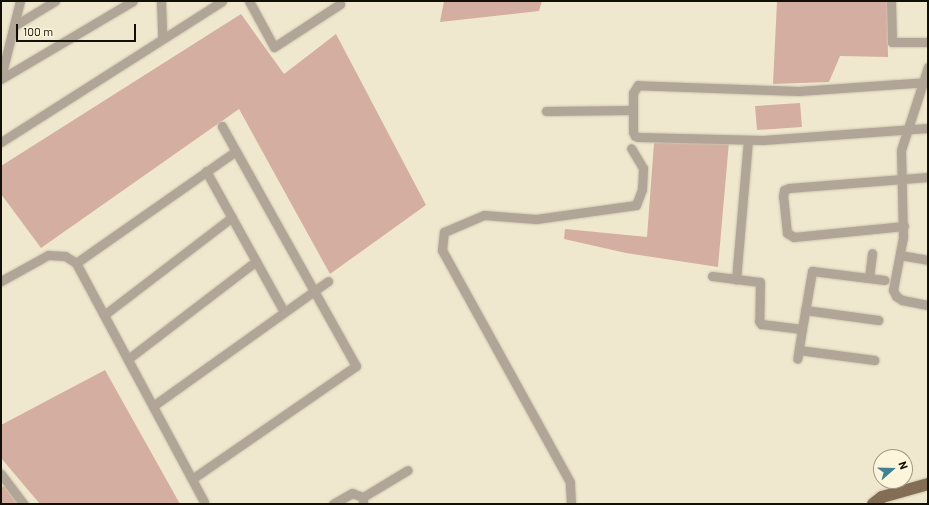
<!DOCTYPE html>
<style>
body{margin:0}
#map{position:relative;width:929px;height:505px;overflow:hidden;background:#f0e8ce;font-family:Barlow,sans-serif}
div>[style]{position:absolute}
.green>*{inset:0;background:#d4aea0}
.roads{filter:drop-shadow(0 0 1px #ccc5ae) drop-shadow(0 0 1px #ccc5ae)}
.minor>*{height:9px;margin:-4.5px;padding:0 4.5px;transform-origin:4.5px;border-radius:4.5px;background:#b1a598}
.major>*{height:12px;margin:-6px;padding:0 6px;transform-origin:6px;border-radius:6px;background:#836d55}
span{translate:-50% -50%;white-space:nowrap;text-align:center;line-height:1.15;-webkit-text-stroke:4px #fdf5db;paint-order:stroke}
.frame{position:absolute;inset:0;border:2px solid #120f06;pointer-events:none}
.north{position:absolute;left:873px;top:449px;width:40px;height:40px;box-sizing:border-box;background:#fdf5db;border:1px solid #9f9986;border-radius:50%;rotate:70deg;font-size:11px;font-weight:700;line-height:16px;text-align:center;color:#120f06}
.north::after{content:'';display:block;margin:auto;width:14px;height:18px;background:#408194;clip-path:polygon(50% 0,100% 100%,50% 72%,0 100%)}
.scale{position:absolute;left:16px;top:24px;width:120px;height:18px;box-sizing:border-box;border:2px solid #120f06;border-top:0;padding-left:5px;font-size:12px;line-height:14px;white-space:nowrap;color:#120f06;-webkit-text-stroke:3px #fdf5db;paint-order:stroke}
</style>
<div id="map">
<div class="green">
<div style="clip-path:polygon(444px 1px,542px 1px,539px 11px,440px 22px)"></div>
<div style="clip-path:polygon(777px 1px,887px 1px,888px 57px,840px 56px,829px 82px,773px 84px)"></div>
<div style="clip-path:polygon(241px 14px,284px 74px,336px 34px,426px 205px,330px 274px,239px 109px,41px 248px,1px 194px,1px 166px)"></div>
<div style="clip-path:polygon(800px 103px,802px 127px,757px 130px,755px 106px)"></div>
<div style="clip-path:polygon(729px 142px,718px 267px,626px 253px,564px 239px,565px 229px,647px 237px,654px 143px)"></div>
<div style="clip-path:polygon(105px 370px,180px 504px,40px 504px,1px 458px,1px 425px)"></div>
<div style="clip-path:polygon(4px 486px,19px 504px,1px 504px,1px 487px)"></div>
</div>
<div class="roads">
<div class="minor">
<div style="left:161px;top:1px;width:37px;rotate:88deg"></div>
<div style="left:249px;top:1px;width:52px;rotate:61.5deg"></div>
<div style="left:274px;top:47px;width:79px;rotate:-33.1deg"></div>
<div style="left:891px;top:1px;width:41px;rotate:88.6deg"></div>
<div style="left:892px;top:42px;width:36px"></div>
<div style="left:14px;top:26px;width:48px;rotate:-31.4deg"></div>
<div style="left:928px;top:67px;width:87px;rotate:108deg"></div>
<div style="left:901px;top:150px;width:87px;rotate:88.7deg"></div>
<div style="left:903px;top:237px;width:54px;rotate:100.7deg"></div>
<div style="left:893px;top:290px;width:7px;rotate:63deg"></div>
<div style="left:896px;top:296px;width:7px;rotate:34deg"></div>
<div style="left:902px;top:300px;width:26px;rotate:11deg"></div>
<div style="left:1px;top:77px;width:78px;rotate:-76deg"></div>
<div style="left:1px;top:79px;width:153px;rotate:-30.6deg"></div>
<div style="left:928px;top:82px;width:130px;rotate:176deg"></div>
<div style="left:798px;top:91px;width:160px;rotate:-177.9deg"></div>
<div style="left:638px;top:85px;width:9px;rotate:122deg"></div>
<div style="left:633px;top:93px;width:39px;rotate:90deg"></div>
<div style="left:633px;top:132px;width:4px;rotate:63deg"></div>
<div style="left:635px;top:136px;width:3px;rotate:18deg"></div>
<div style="left:638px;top:137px;width:125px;rotate:1.4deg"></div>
<div style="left:763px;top:140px;width:165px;rotate:-4.2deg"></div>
<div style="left:546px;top:111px;width:87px;rotate:-0.7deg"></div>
<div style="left:748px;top:140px;width:140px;rotate:94.9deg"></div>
<div style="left:736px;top:279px;width:24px;rotate:7deg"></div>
<div style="left:760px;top:282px;width:39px;rotate:91deg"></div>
<div style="left:759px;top:321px;width:4px;rotate:56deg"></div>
<div style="left:761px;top:324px;width:41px;rotate:7deg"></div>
<div style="left:802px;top:329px;width:30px;rotate:99deg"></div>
<div style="left:1px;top:142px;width:262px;rotate:-32.5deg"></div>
<div style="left:206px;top:171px;width:161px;rotate:61deg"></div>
<div style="left:904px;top:226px;width:111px;rotate:174.3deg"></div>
<div style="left:794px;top:237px;width:8px;rotate:-150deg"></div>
<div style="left:787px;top:233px;width:36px;rotate:-96deg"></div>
<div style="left:783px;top:197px;width:7px;rotate:-82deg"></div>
<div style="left:784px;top:190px;width:5px;rotate:-22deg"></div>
<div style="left:789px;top:188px;width:139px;rotate:-4.5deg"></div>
<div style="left:900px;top:255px;width:28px;rotate:10deg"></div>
<div style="left:76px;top:263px;width:195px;rotate:-35deg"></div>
<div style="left:712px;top:276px;width:24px;rotate:7deg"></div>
<div style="left:869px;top:278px;width:25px;rotate:-83deg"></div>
<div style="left:1px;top:281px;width:54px;rotate:-29deg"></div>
<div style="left:48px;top:255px;width:17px;rotate:3deg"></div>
<div style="left:65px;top:256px;width:13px;rotate:32deg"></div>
<div style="left:76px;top:263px;width:271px;rotate:61.8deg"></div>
<div style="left:805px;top:310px;width:74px;rotate:7.8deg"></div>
<div style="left:104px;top:315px;width:161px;rotate:-37.4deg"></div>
<div style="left:802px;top:329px;width:59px;rotate:-80.2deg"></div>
<div style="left:812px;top:271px;width:73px;rotate:7.1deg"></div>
<div style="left:799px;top:350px;width:76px;rotate:7.6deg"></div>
<div style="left:128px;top:359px;width:161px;rotate:-37.4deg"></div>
<div style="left:153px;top:406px;width:215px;rotate:-35.5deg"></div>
<div style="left:1px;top:474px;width:38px;rotate:53deg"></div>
<div style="left:192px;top:479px;width:199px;rotate:-34.6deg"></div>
<div style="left:356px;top:366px;width:275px;rotate:-119.2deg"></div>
<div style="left:333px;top:504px;width:22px;rotate:-30deg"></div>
<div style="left:352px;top:493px;width:12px;rotate:20deg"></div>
<div style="left:363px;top:504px;width:7px;rotate:-90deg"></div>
<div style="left:363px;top:497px;width:52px;rotate:-31deg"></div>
<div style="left:571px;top:504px;width:22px;rotate:-93deg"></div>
<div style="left:570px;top:482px;width:265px;rotate:-118.9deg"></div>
<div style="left:442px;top:250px;width:18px;rotate:-84deg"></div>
<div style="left:444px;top:232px;width:43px;rotate:-23deg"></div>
<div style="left:484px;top:215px;width:52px;rotate:4.4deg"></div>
<div style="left:536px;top:219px;width:101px;rotate:-8deg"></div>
<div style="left:636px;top:205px;width:17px;rotate:-69deg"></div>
<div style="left:642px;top:189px;width:21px;rotate:-87deg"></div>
<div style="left:643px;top:168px;width:23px;rotate:-121deg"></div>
</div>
<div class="major">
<div style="left:873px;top:504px;width:11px;rotate:-38deg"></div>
<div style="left:882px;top:497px;width:48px;rotate:-15.8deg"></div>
</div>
</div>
<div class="frame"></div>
<div class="north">N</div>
<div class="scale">100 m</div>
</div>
